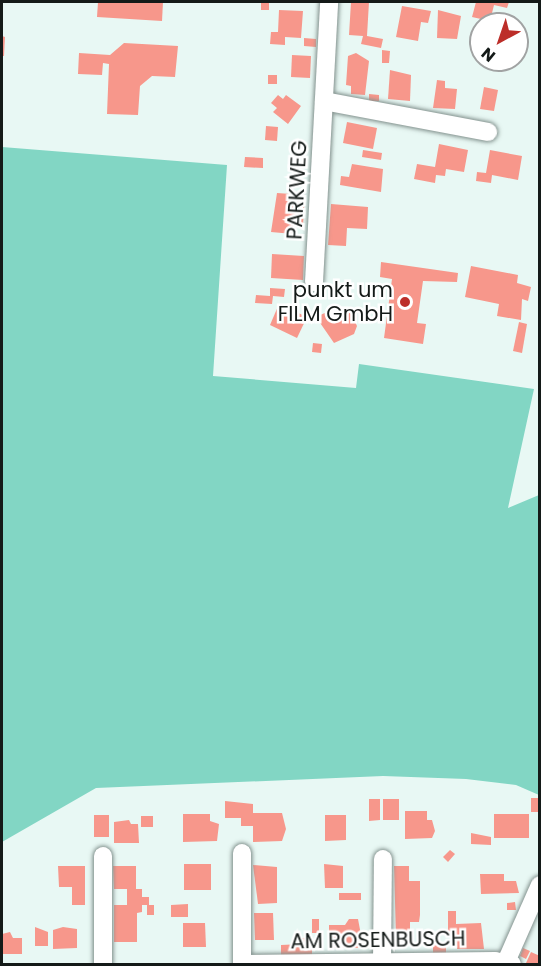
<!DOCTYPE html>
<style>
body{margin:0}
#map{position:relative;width:541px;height:966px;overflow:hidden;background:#e8f8f4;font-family:Poppins,sans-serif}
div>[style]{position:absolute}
.green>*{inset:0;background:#82d6c4}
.building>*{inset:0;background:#f7978b}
.roads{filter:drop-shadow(0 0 2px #83928e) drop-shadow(0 0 2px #83928e)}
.minor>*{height:18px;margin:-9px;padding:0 9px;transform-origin:9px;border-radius:9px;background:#fff}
.dots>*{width:16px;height:16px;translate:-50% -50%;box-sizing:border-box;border:3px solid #fff;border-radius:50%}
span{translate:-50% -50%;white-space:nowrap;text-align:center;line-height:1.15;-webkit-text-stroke:5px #fff;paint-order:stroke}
.street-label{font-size:21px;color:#141a18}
.poi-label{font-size:21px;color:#141a18}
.right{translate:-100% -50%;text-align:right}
.frame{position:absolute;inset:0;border:3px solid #141a18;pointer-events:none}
.north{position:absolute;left:469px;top:12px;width:60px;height:60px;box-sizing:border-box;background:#fff;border:2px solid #a1a3a3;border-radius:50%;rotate:220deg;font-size:16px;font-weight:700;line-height:24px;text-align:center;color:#141a18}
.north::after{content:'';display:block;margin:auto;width:21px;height:27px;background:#bc2e29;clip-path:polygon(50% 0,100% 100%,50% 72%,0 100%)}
</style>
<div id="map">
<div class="green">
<div style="clip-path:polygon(2px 147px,227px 165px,213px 376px,356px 388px,359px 364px,534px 389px,508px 508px,539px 495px,539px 795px,516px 785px,466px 779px,383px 776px,96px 788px,2px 842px)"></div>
</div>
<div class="building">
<div style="clip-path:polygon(98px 2px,163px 2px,162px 21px,97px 17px)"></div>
<div style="clip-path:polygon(261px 2px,269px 2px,269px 10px,261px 10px)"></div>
<div style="clip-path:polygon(351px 2px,369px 2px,367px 36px,383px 39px,381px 48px,361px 44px,363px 36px,349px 35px)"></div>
<div style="clip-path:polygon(476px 2px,509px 2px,507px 8px,494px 5px,490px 21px,472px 17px)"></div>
<div style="clip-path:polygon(402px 6px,431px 11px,428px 23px,421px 22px,418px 41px,396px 37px)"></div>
<div style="clip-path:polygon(279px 10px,303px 11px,301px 38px,285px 37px,285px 45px,270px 44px,271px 32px,278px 32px)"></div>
<div style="clip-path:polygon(438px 10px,461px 16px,457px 39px,437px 38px)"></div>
<div style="clip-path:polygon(2px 36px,5px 37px,4px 56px,2px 56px)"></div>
<div style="clip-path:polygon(304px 38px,316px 39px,316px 47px,304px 46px)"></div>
<div style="clip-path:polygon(124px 43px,178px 46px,175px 77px,152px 76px,140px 86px,138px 115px,107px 114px,109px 64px,103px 63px,102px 75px,78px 74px,79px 53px,110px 55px)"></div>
<div style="clip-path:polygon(382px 50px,390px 51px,389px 63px,382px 63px)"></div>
<div style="clip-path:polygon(356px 53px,369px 61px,365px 95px,351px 94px,351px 86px,346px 85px,348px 56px)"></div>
<div style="clip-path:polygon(292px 55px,311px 56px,310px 78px,291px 77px)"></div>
<div style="clip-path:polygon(390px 70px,411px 75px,410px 101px,388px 99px)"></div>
<div style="clip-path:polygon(268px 75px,277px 75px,277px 84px,268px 84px)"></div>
<div style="clip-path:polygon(437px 80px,445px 81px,445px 88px,457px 89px,455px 109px,433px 108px)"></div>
<div style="clip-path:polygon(484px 87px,498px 90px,494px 111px,480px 109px)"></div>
<div style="clip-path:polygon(369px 94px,379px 95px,379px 101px,369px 101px)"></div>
<div style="clip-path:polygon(278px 95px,283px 99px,286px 95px,301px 106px,288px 124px,273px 112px,277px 108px,271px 103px)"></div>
<div style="clip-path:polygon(347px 122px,377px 128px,373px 149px,343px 143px)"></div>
<div style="clip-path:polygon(266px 126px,278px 127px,277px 141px,265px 140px)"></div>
<div style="clip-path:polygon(439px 144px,468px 150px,464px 172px,446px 169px,445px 176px,436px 175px,435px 183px,414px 179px,417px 164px,435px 167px)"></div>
<div style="clip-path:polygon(363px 150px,382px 153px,381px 160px,362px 157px)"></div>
<div style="clip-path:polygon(490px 150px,522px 156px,518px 180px,492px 175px,491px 183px,476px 181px,477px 172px,486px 173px)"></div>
<div style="clip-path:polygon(245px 157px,263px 158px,263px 168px,244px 167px)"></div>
<div style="clip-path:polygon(352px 164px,383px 169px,381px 192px,340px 185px,341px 176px,349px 177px)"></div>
<div style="clip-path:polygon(277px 193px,305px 195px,303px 225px,293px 225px,293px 234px,271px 232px)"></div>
<div style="clip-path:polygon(331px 204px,368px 207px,367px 229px,347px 228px,346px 246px,328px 245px)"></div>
<div style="clip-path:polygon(272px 254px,304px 256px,303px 280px,271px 278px)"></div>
<div style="clip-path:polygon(381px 262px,458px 273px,457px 282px,423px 281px,417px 323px,426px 324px,423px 344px,384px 338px,392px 279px,380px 277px)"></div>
<div style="clip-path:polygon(471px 266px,518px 275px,517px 283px,531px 287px,528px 301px,522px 299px,521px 320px,497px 316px,499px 304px,465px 297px)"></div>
<div style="clip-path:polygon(270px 288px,285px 289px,284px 297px,273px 296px,272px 304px,255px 303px,256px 295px,270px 296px)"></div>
<div style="clip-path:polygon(279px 304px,307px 317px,297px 338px,270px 325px)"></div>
<div style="clip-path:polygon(348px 307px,357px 326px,354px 334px,334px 343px,316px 317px,329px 311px,332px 318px)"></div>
<div style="clip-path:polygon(519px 322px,527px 324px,522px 353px,513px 351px)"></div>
<div style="clip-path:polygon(313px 343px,322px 344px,321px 353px,312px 352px)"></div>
<div style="clip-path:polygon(531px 798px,540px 798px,540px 812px,531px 812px)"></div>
<div style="clip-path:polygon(369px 799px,380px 799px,380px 820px,369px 821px)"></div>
<div style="clip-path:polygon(383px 799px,399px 799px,399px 820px,383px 820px)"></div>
<div style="clip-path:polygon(225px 801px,253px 804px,253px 813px,282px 813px,286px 829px,282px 841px,253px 842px,253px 826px,241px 826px,241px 818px,225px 818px)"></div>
<div style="clip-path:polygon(405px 811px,427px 811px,427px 820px,432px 820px,435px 831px,432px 838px,405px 839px)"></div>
<div style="clip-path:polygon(183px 814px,210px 814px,210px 821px,219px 824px,217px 841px,183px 842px)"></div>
<div style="clip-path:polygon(494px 814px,529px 814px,529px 838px,494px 838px)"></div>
<div style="clip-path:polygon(94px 815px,109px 815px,109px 837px,94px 837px)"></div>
<div style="clip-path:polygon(325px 815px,346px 815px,346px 840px,325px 841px)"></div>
<div style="clip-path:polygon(141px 816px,153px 816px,153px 827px,141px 827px)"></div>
<div style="clip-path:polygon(129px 820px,131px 824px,138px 824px,139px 843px,114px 843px,114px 822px)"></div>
<div style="clip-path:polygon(471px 833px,491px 837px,491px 845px,471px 844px)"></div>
<div style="clip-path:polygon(450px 850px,455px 854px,448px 862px,443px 857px)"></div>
<div style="clip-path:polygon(184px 864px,211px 864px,211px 890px,184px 890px)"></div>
<div style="clip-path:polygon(324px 864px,343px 866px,343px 888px,325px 888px)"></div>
<div style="clip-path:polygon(253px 865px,277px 867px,277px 903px,258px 904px)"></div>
<div style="clip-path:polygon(58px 866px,85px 866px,85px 905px,72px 905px,72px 887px,59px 887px)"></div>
<div style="clip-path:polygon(113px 866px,136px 866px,136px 889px,142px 889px,142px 897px,149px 897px,149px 905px,154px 905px,154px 915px,147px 915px,147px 905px,142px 905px,142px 912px,137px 913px,137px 942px,114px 942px,114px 905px,127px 905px,127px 889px,114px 889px)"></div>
<div style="clip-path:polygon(394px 866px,409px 866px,409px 881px,420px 881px,420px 915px,419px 922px,410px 922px,410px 937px,396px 937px)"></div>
<div style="clip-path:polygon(480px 874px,504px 874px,504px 881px,516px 881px,519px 893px,481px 894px)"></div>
<div style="clip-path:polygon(339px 893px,361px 893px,361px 900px,339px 900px)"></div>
<div style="clip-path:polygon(515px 902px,516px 910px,507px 910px,507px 903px)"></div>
<div style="clip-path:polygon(188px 904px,188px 917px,171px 917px,171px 905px)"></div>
<div style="clip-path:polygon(448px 911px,456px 911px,456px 924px,481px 923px,484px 949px,457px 949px,456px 933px,448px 933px)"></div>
<div style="clip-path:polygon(254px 913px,273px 913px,274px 940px,255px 940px)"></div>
<div style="clip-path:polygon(312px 919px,319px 919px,319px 933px,312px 933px)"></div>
<div style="clip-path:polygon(349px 919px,358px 919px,361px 935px,358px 948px,329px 948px,329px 925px,345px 925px)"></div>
<div style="clip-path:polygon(183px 923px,205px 923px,206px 947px,183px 947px)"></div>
<div style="clip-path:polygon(35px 927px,48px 932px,48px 946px,35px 946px)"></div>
<div style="clip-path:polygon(63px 927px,77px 929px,77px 948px,53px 949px,53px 930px)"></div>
<div style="clip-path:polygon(10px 932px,13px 938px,22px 938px,22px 954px,2px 954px,2px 934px)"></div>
<div style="clip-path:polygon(312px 937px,312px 956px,281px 956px,281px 945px,302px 944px,302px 938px)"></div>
<div style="clip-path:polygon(433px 944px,446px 944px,446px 953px,433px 954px)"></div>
<div style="clip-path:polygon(523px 948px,530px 951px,526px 959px,520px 956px)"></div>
<div style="clip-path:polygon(531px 952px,540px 956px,540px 964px,526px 963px)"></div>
</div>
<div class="roads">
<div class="minor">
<div style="left:324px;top:101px;width:167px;rotate:10.7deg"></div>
<div style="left:314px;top:282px;width:280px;rotate:-86.9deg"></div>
<div style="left:103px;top:856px;width:108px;rotate:90deg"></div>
<div style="left:506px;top:962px;width:84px;rotate:-66.2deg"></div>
<div style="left:242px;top:964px;width:111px;rotate:-90deg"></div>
<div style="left:245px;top:964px;width:250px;rotate:-0.7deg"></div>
<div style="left:495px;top:961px;width:17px;rotate:10deg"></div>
<div style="left:382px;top:964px;width:105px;rotate:-89.5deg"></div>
</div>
</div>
<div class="dots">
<div style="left:405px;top:302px;background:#bc2e29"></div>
</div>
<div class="street-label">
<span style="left:297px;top:190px;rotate:-87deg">PARKWEG</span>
<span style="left:378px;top:940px;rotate:-1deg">AM ROSENBUSCH</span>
</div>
<div class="poi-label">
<span class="right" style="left:393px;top:302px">punkt um<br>FILM GmbH</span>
</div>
<div class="frame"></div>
<div class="north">N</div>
</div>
